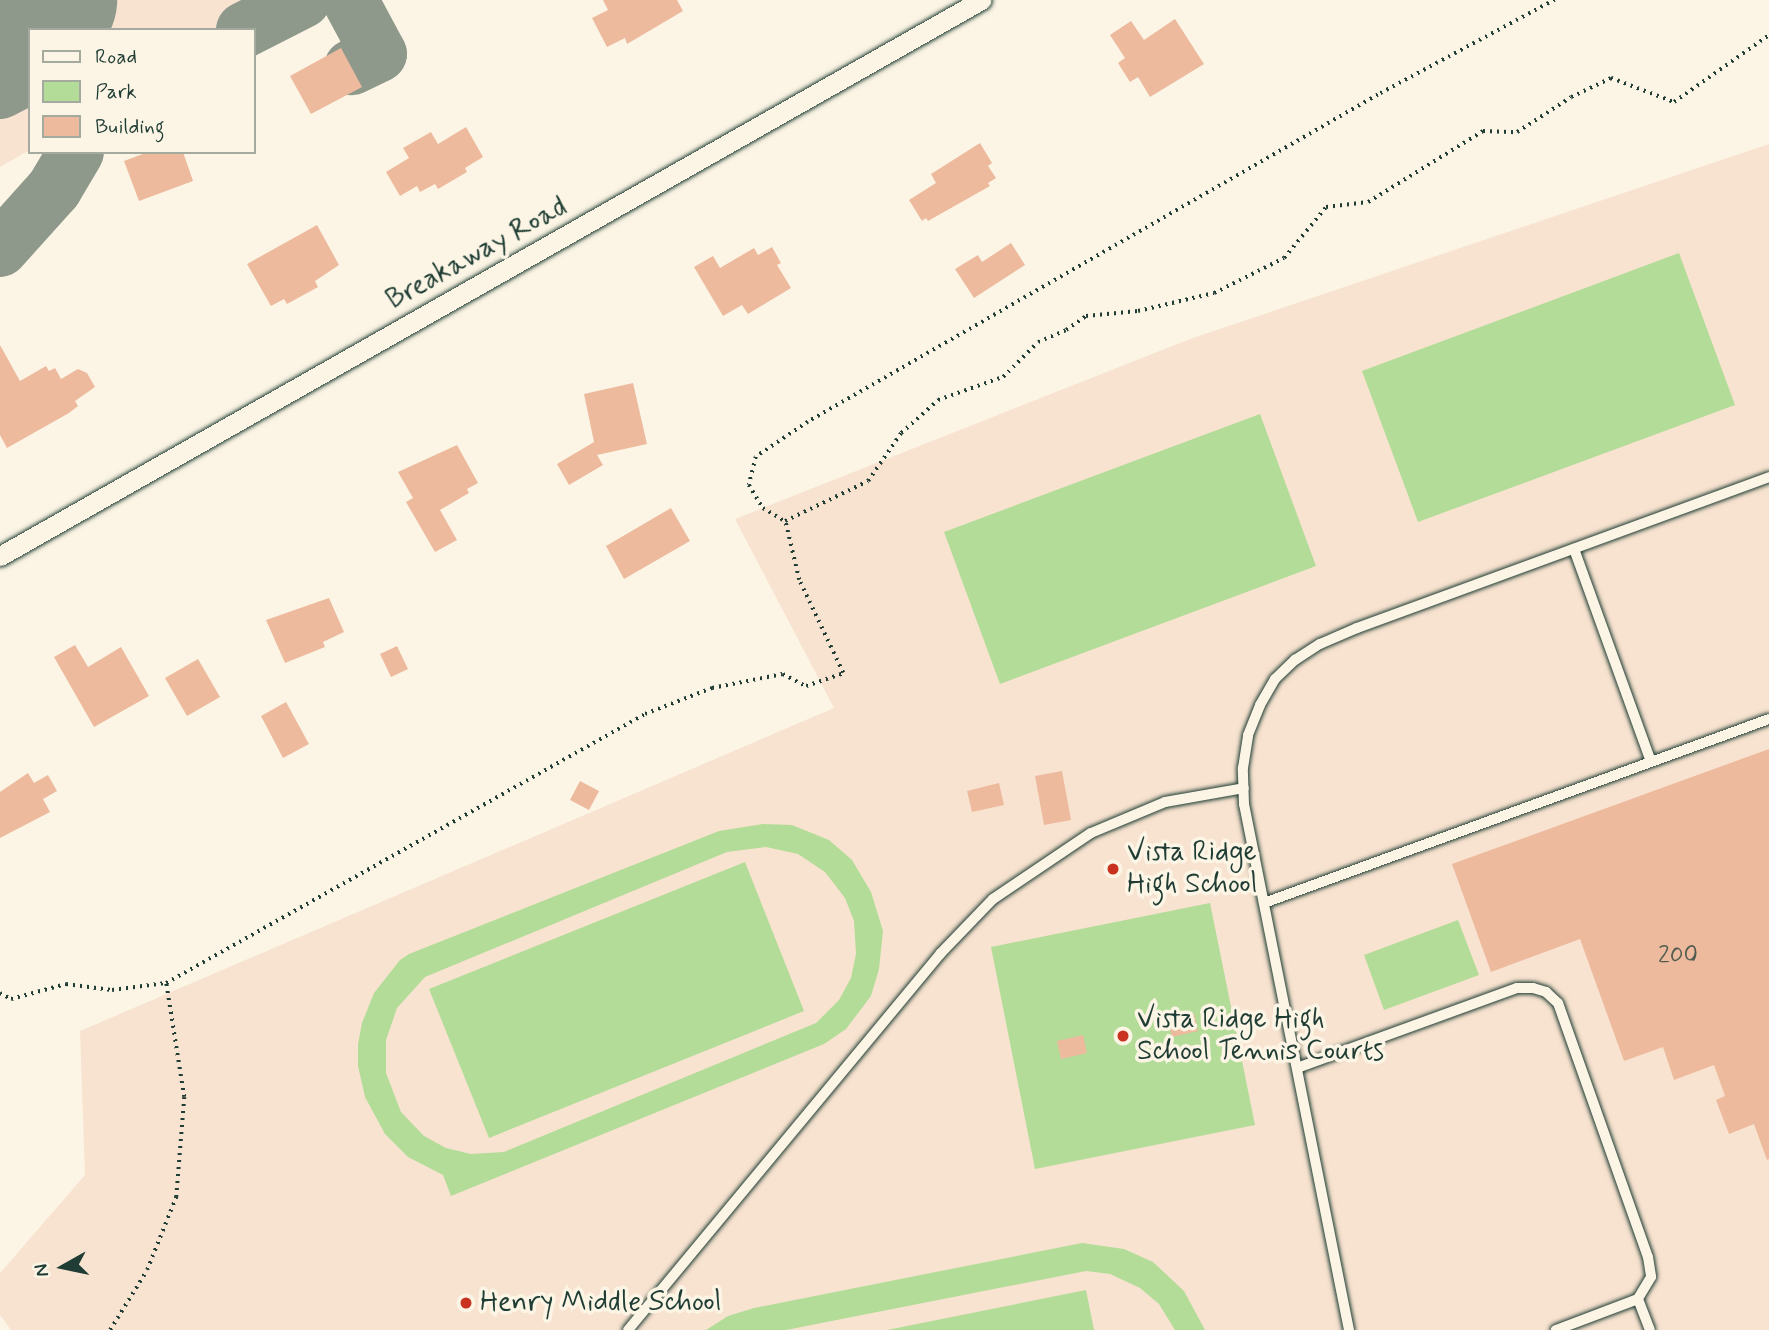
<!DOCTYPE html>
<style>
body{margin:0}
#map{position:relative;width:1769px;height:1330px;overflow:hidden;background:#fcf5e5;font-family:Mynerve,sans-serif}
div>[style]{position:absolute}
.built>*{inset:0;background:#f8e3d0}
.green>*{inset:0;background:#b3dc98}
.taxiway>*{height:56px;margin:-28px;padding:0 28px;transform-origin:28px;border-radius:28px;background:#8e998c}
.runway>*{height:140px;margin:-70px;padding:0 70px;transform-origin:70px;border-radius:70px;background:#8e998c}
.building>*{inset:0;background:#edba9e}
.path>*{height:3.5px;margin-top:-1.75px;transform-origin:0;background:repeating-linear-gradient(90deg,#1f3d34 0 2px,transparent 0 7px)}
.roads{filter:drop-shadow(0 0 2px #1f3d34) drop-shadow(0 0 2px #1f3d34)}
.service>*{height:10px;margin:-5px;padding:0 5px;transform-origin:5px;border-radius:5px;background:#fcf5e5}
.minor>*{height:19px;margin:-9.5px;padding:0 9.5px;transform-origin:9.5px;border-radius:9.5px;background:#fcf5e5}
.dots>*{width:19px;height:19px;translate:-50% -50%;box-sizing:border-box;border:4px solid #fcf5e5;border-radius:50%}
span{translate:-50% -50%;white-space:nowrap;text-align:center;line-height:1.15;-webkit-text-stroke:7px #fcf5e5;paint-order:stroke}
.number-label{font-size:24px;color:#525c4e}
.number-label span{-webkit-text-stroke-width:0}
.street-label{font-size:28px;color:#1f3d34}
.poi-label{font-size:28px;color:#1f3d34}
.left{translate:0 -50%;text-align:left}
.legend{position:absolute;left:28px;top:28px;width:228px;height:126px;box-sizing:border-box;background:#fcf5e5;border:2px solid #a4ab9e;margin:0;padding:9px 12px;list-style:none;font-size:21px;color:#1f3d34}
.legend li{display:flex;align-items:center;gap:14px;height:35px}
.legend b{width:35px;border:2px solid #a4ab9e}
.north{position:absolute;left:28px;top:1232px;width:70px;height:70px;-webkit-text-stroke:5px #fcf5e5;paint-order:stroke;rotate:261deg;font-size:19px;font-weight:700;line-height:28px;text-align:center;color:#1f3d34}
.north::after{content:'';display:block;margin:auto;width:24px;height:32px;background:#1f3d34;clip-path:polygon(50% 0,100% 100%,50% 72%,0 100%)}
</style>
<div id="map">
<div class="built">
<div style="clip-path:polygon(0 0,304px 0,250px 30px,30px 30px,30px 150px,0 167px)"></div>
<div style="clip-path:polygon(1769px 144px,1769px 1330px,11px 1330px,0 1315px,0 1273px,85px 1175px,80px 1031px,834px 708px,735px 519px,1190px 339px)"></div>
</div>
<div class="green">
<div style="clip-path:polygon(1679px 253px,1735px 405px,1418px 522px,1362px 371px)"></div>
<div style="clip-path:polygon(1260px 414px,1316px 566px,1000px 684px,944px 532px)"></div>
<div style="clip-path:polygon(evenodd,763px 824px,792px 825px,829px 840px,852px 860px,871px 892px,883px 931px,879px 969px,871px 996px,846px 1029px,824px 1044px,451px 1196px,443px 1175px,408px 1157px,385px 1134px,365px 1097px,358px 1066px,358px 1044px,362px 1023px,374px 993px,400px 960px,409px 954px,719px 831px,763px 824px,766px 847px,798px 854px,825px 872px,845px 898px,854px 921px,856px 954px,851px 978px,839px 1000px,816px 1023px,504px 1152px,471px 1154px,446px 1148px,424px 1136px,401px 1112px,386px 1073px,386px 1040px,397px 1008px,425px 977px,727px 852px,766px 847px)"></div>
<div style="clip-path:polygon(745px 862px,804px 1011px,489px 1138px,429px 989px)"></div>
<div style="clip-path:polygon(1210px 903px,1255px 1125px,1035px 1169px,991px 947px)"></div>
<div style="clip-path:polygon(1458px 920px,1479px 975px,1384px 1010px,1364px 955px)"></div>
<div style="clip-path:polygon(1082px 1243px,1124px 1249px,1153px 1262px,1184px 1291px,1205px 1330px,1175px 1330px,1159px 1304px,1140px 1288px,1110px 1274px,1086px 1271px,786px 1330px,706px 1330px,728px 1316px,754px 1308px)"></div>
<div style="clip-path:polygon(1086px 1290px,1094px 1330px,887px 1330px)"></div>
</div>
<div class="taxiway">
<div style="left:350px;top:0;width:61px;rotate:61.8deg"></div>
<div style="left:379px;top:54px;width:30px;rotate:154deg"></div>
<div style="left:244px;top:30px;width:66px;rotate:-27deg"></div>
<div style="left:0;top:91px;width:34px;rotate:-27deg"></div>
<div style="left:0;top:249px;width:81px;rotate:-48deg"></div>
<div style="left:54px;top:189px;width:43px;rotate:-59.3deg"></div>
</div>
<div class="runway">
<div style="left:0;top:26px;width:54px;rotate:-29deg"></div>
</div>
<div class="building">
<div style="clip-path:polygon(603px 0,677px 0,683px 11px,627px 44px,625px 38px,607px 47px,592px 18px,608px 10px)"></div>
<div style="clip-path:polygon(1175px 19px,1204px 64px,1150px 97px,1138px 77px,1130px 82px,1118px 63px,1125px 58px,1110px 35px,1131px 21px,1144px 40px)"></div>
<div style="clip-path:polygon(341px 48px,362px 87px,311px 114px,290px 76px)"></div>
<div style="clip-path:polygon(466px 127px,483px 157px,465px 168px,467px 172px,438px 189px,435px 184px,420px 192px,417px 186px,400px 196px,386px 172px,409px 158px,403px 148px,431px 132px,438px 144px)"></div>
<div style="clip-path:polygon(980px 143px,992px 163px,988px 166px,996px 178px,988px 183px,990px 186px,928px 221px,926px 218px,922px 221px,909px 200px,936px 183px,931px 174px)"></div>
<div style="clip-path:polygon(148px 152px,183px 152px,193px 181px,139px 201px,124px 161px)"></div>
<div style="clip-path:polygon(317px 225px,339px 265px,315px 281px,318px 287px,287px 304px,284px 299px,271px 306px,247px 264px)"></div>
<div style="clip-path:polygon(1011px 243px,1025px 265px,974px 298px,955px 269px,978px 255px,982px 262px)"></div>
<div style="clip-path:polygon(772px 247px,781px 263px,777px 265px,791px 288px,748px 314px,742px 305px,723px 316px,694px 267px,713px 256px,720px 268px,754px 248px,758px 255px)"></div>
<div style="clip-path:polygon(0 345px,20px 381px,46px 366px,49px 371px,55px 368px,61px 379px,78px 369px,87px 373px,95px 387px,75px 401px,78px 406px,69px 413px,7px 448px,0 435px)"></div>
<div style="clip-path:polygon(633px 383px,647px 444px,597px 455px,603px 465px,569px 485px,557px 464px,594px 442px,584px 394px)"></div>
<div style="clip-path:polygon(457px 445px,478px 483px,467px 489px,469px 493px,440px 510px,457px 540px,435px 552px,406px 502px,413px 498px,398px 472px)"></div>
<div style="clip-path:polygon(671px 508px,690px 541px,624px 579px,606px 546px)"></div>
<div style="clip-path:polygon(329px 598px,344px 632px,323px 642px,325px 647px,285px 663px,266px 620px)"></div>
<div style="clip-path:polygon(75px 645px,88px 667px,121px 647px,149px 696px,94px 727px,54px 657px)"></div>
<div style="clip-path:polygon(397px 646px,408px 669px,391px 677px,380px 654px)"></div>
<div style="clip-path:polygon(198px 659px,220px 697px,187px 716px,165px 678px)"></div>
<div style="clip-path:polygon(286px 702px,309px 744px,283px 758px,261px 716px)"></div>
<div style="clip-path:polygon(1769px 749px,1769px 1159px,1767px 1160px,1754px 1124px,1729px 1134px,1716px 1100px,1725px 1096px,1714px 1065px,1674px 1080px,1663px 1047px,1624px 1061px,1580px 939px,1491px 972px,1452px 864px)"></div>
<div style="clip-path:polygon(1062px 771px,1071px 820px,1044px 825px,1035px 776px)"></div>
<div style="clip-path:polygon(28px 773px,34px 783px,48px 775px,57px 791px,43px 799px,50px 812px,0 838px,0 792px)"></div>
<div style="clip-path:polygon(580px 781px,599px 791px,589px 810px,570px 800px)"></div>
<div style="clip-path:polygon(999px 783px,1004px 805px,972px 812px,967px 791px)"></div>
<div style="clip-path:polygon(1194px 1013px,1198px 1031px,1172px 1037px,1168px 1019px)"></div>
<div style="clip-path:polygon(1083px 1035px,1087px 1053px,1061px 1059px,1057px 1041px)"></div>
</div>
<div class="path">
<div style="left:1555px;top:0;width:201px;rotate:151.8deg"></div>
<div style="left:1378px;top:95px;width:657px;rotate:150.16deg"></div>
<div style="left:808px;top:422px;width:63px;rotate:146.1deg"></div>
<div style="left:756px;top:457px;width:29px;rotate:104deg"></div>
<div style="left:749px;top:485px;width:27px;rotate:59deg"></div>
<div style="left:763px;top:508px;width:26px;rotate:31deg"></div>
<div style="left:785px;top:521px;width:92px;rotate:-25.7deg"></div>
<div style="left:868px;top:481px;width:58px;rotate:-55.5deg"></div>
<div style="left:901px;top:433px;width:50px;rotate:-41.7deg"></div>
<div style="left:938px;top:400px;width:69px;rotate:-19.5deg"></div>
<div style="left:1003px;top:377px;width:49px;rotate:-45deg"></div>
<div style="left:1038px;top:342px;width:30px;rotate:-23deg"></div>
<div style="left:1066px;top:330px;width:24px;rotate:-35deg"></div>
<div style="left:1086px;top:316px;width:52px;rotate:-5.5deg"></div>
<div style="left:1138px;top:311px;width:78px;rotate:-13.3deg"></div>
<div style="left:1214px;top:293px;width:78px;rotate:-26.6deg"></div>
<div style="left:1284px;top:258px;width:66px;rotate:-50.5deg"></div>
<div style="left:1326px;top:207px;width:42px;rotate:-6.8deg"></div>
<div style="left:1368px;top:202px;width:135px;rotate:-31.7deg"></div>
<div style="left:1483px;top:131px;width:34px;rotate:2deg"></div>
<div style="left:1517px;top:132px;width:64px;rotate:-32.9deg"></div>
<div style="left:1571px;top:97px;width:44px;rotate:-25.4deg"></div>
<div style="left:1611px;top:78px;width:67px;rotate:20.9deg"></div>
<div style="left:1674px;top:102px;width:116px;rotate:-35.2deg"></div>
<div style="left:0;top:993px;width:13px;rotate:29deg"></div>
<div style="left:11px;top:999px;width:57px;rotate:-15.3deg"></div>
<div style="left:66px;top:984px;width:46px;rotate:7.4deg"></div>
<div style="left:112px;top:990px;width:54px;rotate:-7.4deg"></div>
<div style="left:110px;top:1330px;width:70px;rotate:-58.3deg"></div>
<div style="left:147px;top:1270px;width:79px;rotate:-68.3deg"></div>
<div style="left:176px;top:1197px;width:100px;rotate:-85.4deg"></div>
<div style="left:184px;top:1097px;width:115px;rotate:-99deg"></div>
<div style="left:166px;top:983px;width:549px;rotate:-29.32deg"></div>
<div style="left:645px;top:714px;width:72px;rotate:-21.2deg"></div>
<div style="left:712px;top:688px;width:72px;rotate:-11.2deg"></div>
<div style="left:783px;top:674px;width:26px;rotate:28deg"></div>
<div style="left:806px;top:686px;width:39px;rotate:-19deg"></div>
<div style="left:843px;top:673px;width:103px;rotate:-115.3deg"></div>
<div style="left:799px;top:580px;width:61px;rotate:-103.3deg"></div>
</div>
<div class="roads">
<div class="service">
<div style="left:1574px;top:549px;width:226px;rotate:70.1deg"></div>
<div style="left:1264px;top:903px;width:537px;rotate:-20.02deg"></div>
<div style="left:1297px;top:1068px;width:234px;rotate:-20deg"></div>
<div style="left:1517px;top:988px;width:16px"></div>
<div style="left:1533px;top:988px;width:14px;rotate:17deg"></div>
<div style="left:1546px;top:992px;width:16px;rotate:43deg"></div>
<div style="left:1558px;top:1003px;width:269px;rotate:70.5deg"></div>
<div style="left:1648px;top:1257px;width:20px;rotate:81deg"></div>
<div style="left:1651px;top:1277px;width:26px;rotate:121deg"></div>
<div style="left:1638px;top:1299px;width:88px;rotate:159.3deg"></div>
<div style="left:1638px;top:1299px;width:33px;rotate:69deg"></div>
<div style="left:628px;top:1330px;width:489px;rotate:-50.3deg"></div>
<div style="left:940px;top:954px;width:76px;rotate:-46.1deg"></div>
<div style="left:993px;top:899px;width:118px;rotate:-34deg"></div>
<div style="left:1091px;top:833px;width:80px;rotate:-22.7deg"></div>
<div style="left:1165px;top:802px;width:80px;rotate:-10deg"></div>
<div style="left:1349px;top:1330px;width:536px;rotate:-101.29deg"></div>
<div style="left:1244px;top:804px;width:36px;rotate:-92deg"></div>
<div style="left:1243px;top:768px;width:33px;rotate:-81deg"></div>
<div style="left:1248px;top:735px;width:32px;rotate:-68deg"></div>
<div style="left:1260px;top:705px;width:30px;rotate:-60deg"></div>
<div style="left:1275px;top:679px;width:28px;rotate:-44deg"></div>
<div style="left:1295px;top:660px;width:30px;rotate:-33deg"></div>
<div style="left:1320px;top:644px;width:40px;rotate:-23.4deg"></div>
<div style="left:1357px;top:628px;width:439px;rotate:-20.1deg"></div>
</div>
<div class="minor">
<div style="left:0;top:556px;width:1128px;rotate:-29.54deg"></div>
</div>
</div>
<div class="dots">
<div style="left:1113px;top:869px;background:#c8321e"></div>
<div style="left:1123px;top:1036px;background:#c8321e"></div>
<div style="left:466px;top:1303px;background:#c8321e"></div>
</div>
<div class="number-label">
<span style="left:1678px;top:956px">200</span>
</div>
<div class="street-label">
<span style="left:477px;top:254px;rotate:-29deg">Breakaway Road</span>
</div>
<div class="poi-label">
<span class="left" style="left:1127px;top:869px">Vista Ridge<br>High School</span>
<span class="left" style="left:1137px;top:1036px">Vista Ridge High<br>School Tennis Courts</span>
<span class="left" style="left:480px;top:1303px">Henry Middle School</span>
</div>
<ul class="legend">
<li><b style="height:9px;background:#fcf5e5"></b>Road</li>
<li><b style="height:19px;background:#b3dc98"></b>Park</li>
<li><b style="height:19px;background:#edba9e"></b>Building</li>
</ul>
<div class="north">N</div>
</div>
